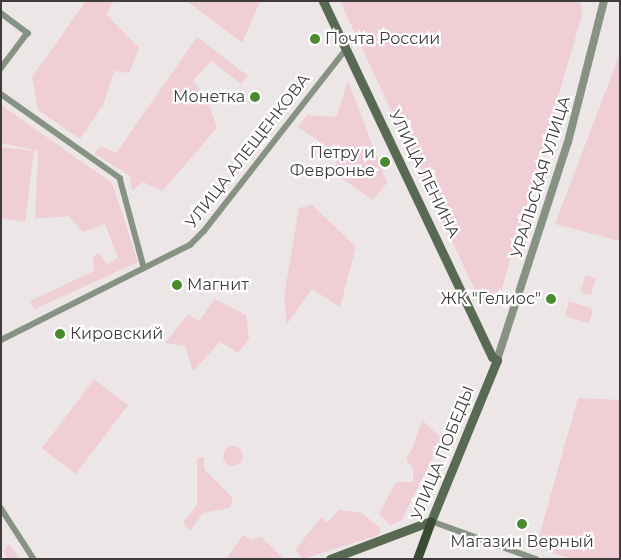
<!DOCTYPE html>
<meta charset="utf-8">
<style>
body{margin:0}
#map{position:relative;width:621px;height:560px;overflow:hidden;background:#ece6e7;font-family:Montserrat,sans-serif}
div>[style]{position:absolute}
.green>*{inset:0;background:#efced6}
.round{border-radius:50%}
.minor>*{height:5.5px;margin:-2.75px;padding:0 2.75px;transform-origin:2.75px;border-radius:2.75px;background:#869382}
.tertiary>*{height:8px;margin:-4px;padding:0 4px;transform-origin:4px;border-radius:4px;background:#869382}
.secondary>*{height:9px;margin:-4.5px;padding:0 4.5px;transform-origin:4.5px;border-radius:4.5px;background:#586a52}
.primary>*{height:9px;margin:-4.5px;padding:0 4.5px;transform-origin:4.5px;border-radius:4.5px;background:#384d31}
.dots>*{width:14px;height:14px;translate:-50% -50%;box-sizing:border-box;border:2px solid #fff;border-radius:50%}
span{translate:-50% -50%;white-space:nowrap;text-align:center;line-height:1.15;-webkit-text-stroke:4.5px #fff;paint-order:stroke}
.poi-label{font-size:16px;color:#3e3c3d}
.left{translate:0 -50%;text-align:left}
.right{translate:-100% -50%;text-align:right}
.street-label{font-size:16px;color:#3e3c3d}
.frame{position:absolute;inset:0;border:2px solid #3e3c3d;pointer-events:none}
</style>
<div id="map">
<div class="green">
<div style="clip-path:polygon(86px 1px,114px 1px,106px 14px,139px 48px,129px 73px,114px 71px,104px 103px,80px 139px,38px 110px,32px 77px)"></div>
<div style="clip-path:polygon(187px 1px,260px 1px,242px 43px)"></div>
<div style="clip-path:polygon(340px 1px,581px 1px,582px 15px,498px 302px,482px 305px)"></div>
<div style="clip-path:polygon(197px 37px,248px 76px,241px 84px,211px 61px,193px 81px,208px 100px,217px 128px,162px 191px,143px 182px,132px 191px,130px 176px,94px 153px,101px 146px,116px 153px)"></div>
<div style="clip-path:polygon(620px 53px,620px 241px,555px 224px)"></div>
<div style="clip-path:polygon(348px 81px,387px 183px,373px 200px,335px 174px,337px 154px,298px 127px,307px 115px,336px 117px)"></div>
<div style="clip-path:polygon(1px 105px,112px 183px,138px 262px,35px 309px,30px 301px,94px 271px,93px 256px,99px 253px,107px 264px,118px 258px,105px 224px,83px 232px,69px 216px,35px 219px,38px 151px,1px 143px)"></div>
<div style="clip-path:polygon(1px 147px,34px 151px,25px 222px,1px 218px)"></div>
<div style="clip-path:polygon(312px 205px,356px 247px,340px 307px,312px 289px,287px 324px,284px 297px,299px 208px)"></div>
<div style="clip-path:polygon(586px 275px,596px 278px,591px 295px,580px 292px)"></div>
<div style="clip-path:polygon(215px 299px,246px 315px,249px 339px,238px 353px,220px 342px,193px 371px,185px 346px,165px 343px,188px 314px,199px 321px)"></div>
<div style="clip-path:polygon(569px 301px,593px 309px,589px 323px,565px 316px)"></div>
<div style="clip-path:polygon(94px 379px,128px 405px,76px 474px,42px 448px)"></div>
<div style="clip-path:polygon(578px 398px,620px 400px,620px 559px,571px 559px,536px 547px)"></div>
<div style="clip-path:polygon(422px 420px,442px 439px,401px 521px,390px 525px,379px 514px,396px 482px,413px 482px,413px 469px,406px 459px,413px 447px)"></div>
<div class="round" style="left:223px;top:446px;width:20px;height:20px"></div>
<div style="clip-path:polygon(197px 457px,204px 457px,204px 469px,233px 498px,230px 508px,203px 513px,190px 531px,183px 522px,197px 505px)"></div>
<div style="clip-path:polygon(339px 510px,362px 513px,380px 528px,379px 535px,303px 559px,295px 550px,321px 517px,327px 523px)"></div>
<div style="clip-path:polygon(243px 535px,251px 540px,261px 537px,284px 559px,226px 559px)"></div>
<div style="clip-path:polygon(9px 544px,19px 559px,6px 559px,4px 551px)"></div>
</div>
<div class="minor">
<div style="left:1px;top:13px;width:34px;rotate:37deg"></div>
<div style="left:28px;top:33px;width:45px;rotate:126.9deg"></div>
<div style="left:1px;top:94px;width:146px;rotate:35.2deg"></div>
<div style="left:120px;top:178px;width:92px;rotate:74.9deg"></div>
<div style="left:1px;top:340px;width:212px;rotate:-26.7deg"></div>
<div style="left:190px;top:245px;width:20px;rotate:-45deg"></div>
<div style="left:204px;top:231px;width:231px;rotate:-52deg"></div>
<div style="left:1px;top:508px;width:61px;rotate:57.1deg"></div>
<div style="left:431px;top:521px;width:112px;rotate:19.9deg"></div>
</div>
<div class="tertiary">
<div style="left:497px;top:360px;width:229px;rotate:-72deg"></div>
<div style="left:568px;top:142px;width:146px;rotate:-75.7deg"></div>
</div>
<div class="secondary">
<div style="left:323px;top:1px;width:394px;rotate:64.6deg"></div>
<div style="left:492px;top:357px;width:6px;rotate:31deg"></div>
<div style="left:497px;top:360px;width:174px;rotate:112.3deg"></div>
<div style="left:431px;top:521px;width:108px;rotate:159.4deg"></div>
</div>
<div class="primary">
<div style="left:417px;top:559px;width:40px;rotate:-69.8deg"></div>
</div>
<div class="dots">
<div style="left:315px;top:39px;background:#498b2e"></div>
<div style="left:255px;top:97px;background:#498b2e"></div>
<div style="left:385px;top:162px;background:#498b2e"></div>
<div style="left:177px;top:285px;background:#498b2e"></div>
<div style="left:551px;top:299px;background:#498b2e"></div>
<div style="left:60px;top:334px;background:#498b2e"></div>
<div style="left:522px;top:524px;background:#498b2e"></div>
</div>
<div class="poi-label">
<span class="left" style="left:325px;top:39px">Почта России</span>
<span class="right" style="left:245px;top:97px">Монетка</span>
<span class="right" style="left:375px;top:162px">Петру и<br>Февронье</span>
<span class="left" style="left:187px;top:285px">Магнит</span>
<span class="right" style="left:541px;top:299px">ЖК "Гелиос"</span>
<span class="left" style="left:70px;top:334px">Кировский</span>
<span style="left:522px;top:542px">Магазин Верный</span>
</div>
<div class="street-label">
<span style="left:248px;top:151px;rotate:-52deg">УЛИЦА АЛЕЩЕНКОВА</span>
<span style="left:424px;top:174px;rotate:64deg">УЛИЦА ЛЕНИНА</span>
<span style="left:541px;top:177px;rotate:-73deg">УРАЛЬСКАЯ УЛИЦА</span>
<span style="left:443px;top:453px;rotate:-68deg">УЛИЦА ПОБЕДЫ</span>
</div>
<div class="frame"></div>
</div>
